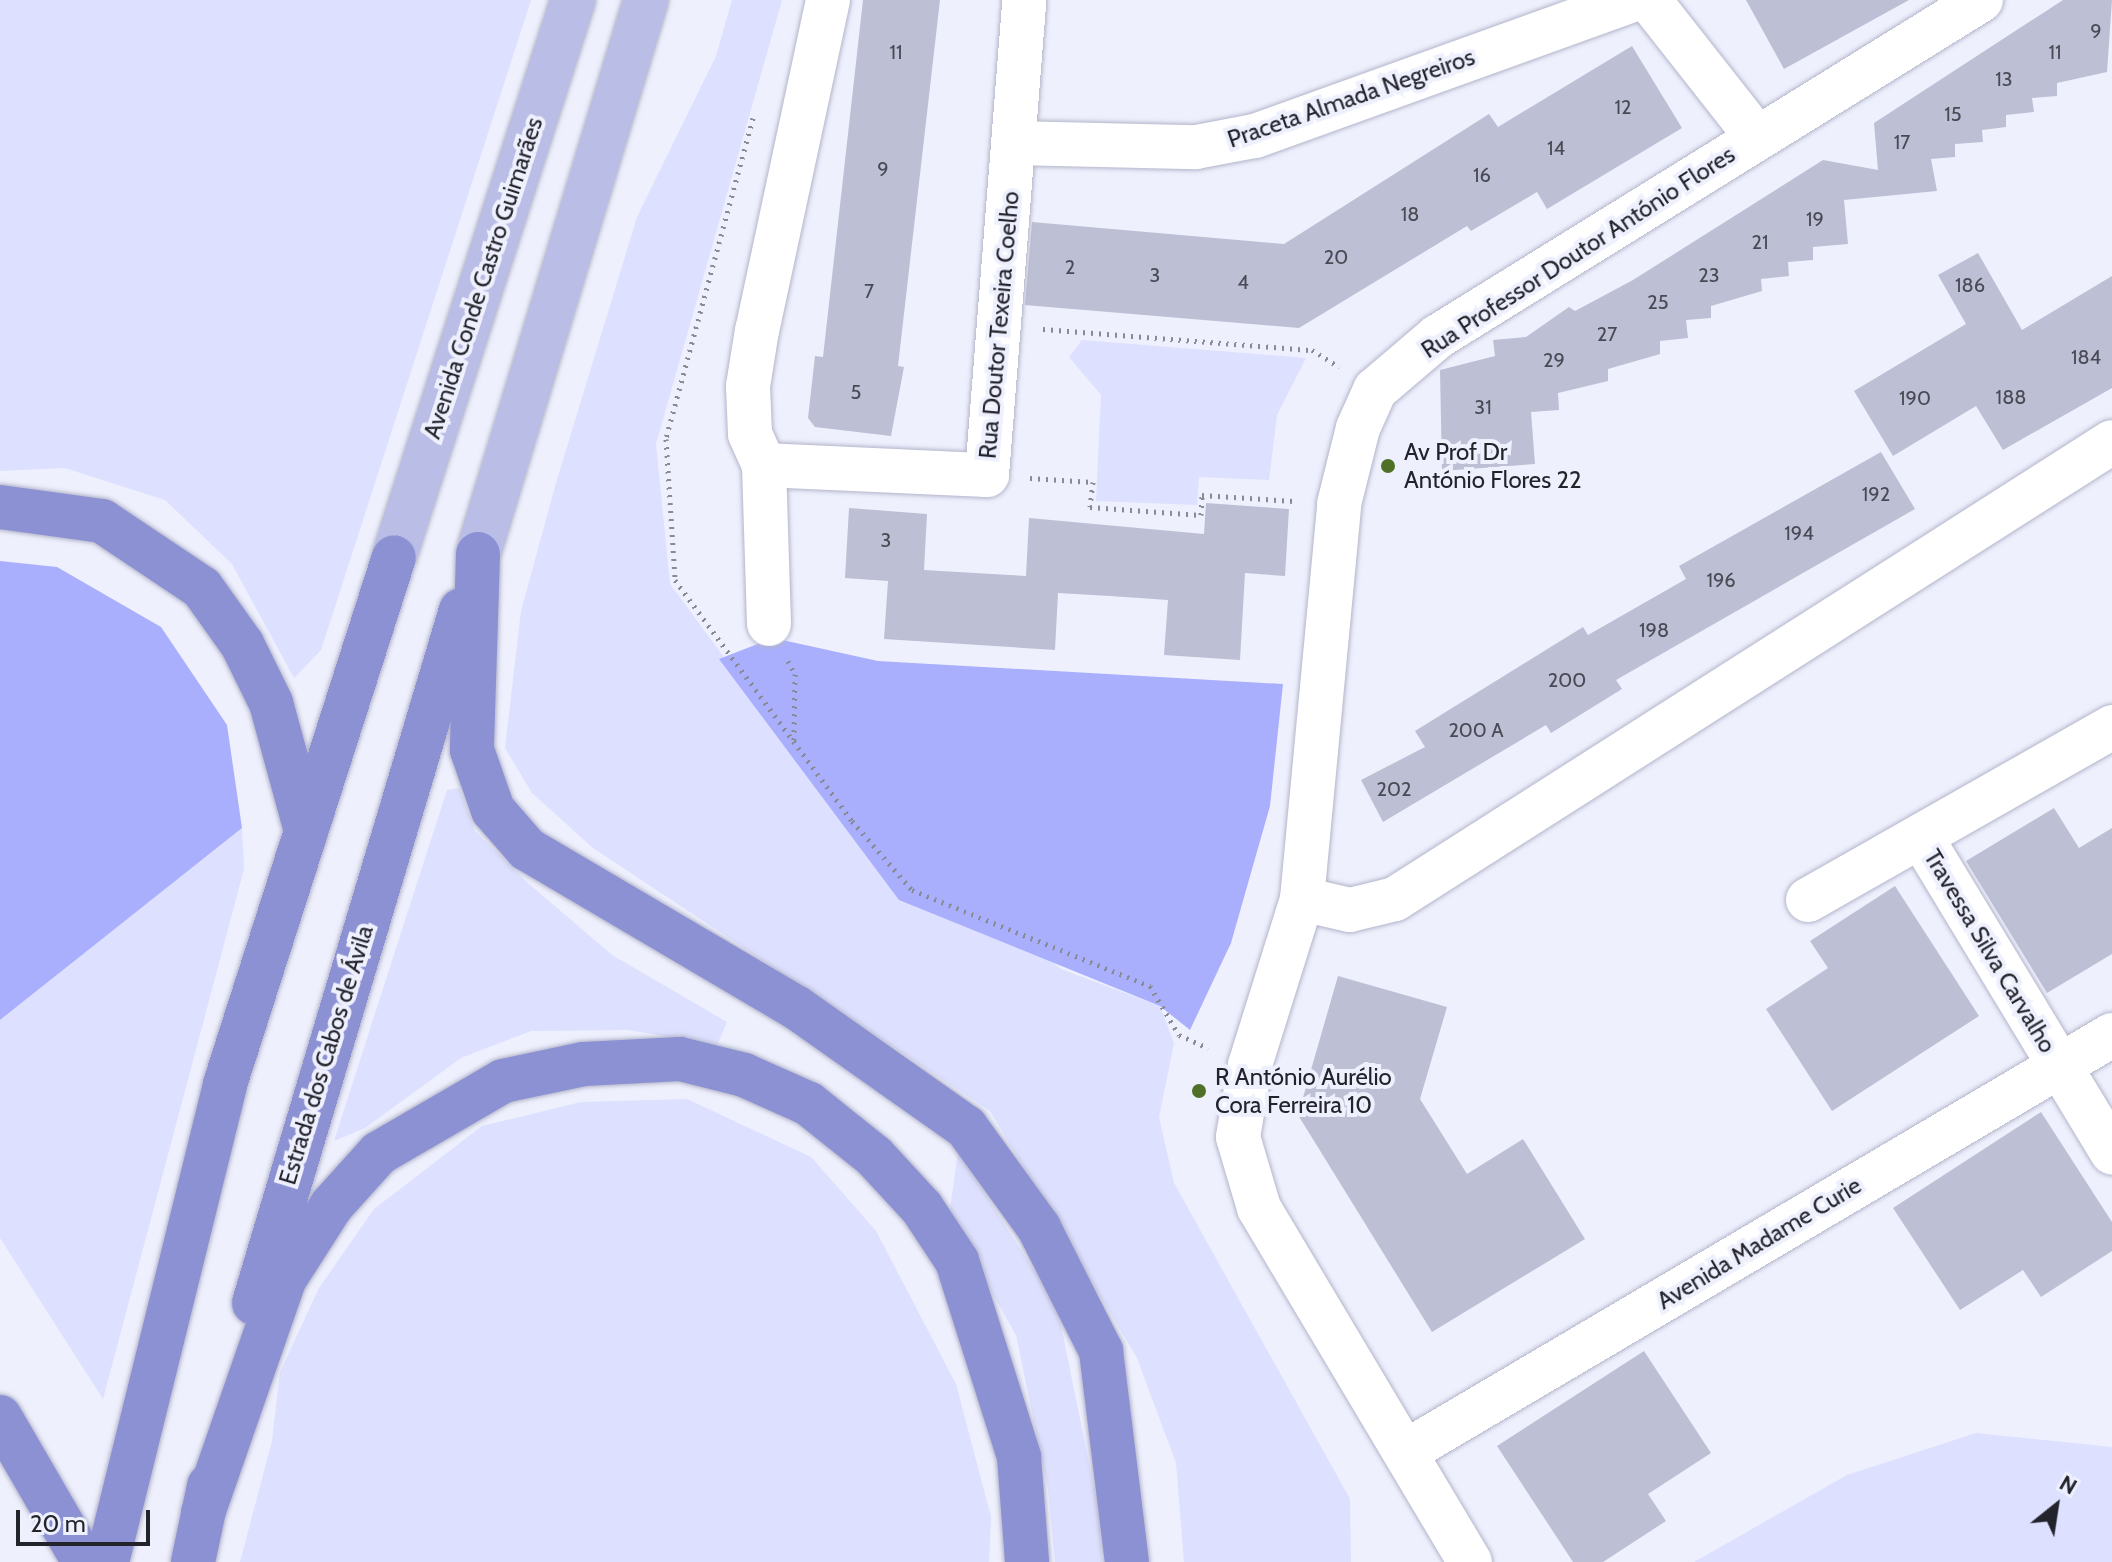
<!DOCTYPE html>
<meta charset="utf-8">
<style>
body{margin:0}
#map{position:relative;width:2112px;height:1562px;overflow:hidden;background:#eef0fd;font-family:Cabin,sans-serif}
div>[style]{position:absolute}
.green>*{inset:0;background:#dde0fe}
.forest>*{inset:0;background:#a9affd}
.building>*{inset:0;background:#bdbfd4}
.path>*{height:5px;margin-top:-2.5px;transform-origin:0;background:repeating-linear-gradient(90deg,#888a94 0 2px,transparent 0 8px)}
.roads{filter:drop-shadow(0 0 2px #b3b5ca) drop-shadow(0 0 2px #b3b5ca)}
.minor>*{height:44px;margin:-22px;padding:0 22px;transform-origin:22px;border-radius:22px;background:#fff}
.major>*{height:44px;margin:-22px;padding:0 22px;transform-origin:22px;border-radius:22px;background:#babde5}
.highway>*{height:44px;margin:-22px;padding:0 22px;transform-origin:22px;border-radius:22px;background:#8c91d4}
.dots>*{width:22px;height:22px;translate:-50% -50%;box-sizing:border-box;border:4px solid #eef0fd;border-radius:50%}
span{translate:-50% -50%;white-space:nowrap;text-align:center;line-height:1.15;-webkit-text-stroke:8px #eef0fd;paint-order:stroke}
.number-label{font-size:20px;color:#494a55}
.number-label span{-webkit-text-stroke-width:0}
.street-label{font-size:24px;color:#22232b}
.poi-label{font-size:24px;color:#22232b}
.left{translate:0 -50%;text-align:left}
.north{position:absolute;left:2016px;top:1466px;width:80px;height:80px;-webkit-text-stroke:6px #eef0fd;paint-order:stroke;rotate:30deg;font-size:22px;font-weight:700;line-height:32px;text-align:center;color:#22232b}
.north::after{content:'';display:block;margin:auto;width:28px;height:36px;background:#22232b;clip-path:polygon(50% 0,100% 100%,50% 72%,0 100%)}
.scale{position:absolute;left:16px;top:1510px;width:134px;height:36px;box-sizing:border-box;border:4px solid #22232b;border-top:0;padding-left:10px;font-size:24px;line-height:28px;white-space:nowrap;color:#22232b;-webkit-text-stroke:6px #eef0fd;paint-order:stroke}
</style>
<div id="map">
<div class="green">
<div style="clip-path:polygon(0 0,531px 0,321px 650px,294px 678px,232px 564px,165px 500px,65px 468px,0 471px)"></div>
<div style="clip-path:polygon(732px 0,782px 0,656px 444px,670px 584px,807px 770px,1061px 969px,1160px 1006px,1174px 1043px,1159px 1117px,1174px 1183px,1350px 1499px,1351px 1562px,1184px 1562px,1176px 1463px,1137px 1358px,990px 1111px,593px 848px,532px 793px,505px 748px,521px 611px,556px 483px,637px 217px,716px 56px)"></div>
<div style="clip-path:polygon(1082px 340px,1306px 358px,1277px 415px,1269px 480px,1199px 477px,1197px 505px,1096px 501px,1101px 395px,1069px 357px)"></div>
<div style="clip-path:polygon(459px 788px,475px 831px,529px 884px,612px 955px,727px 1022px,717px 1045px,628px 1030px,531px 1031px,461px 1058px,365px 1128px,334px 1141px,447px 790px)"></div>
<div style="clip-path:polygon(242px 828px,244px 869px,103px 1399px,0 1238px,0 1020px)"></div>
<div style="clip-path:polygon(687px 1099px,811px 1157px,876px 1231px,956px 1384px,991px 1517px,989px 1562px,240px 1562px,272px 1441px,280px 1372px,319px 1288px,374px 1209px,482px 1126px,581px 1102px)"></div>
<div style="clip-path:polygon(958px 1152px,1057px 1306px,1099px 1512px,1102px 1562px,1055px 1562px,1048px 1489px,1016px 1335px,949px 1217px)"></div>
<div style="clip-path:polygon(1976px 1433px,2112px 1447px,2112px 1562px,1694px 1562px,1847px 1475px)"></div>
</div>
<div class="forest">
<div style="clip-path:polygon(0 561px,57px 567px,161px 627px,227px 725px,242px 828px,0 1020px)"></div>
<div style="clip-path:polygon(773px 638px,878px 661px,1283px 684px,1270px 806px,1231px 943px,1190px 1030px,1160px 1006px,899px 900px,719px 659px)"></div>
</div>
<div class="building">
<div style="clip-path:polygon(863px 0,940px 0,898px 366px,904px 367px,891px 436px,815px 427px,808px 418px,815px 356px,823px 357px)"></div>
<div style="clip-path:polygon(1746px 0,1909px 0,1784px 69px)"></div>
<div style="clip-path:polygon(2063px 0,2112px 0,2107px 72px,2057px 83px,2057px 96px,2032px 98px,2034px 112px,2006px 115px,2006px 127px,1982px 130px,1983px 142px,1955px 144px,1955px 157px,1931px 159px,1937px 191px,1844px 200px,1848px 244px,1813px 247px,1813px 260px,1788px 262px,1789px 276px,1761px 279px,1762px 291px,1711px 306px,1711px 318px,1686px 320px,1688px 338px,1660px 341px,1660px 354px,1608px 369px,1608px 381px,1558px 393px,1559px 410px,1531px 412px,1535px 464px,1442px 471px,1440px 370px,1495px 356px,1493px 340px,1526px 337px,1569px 307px,1575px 311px,1633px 280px,1823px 160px,1878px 170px,1874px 123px)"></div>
<div style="clip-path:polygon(1632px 46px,1682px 128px,1547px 209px,1537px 192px,1471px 231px,1467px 226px,1299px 328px,1025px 305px,1032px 222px,1284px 244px,1489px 114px,1498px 127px)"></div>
<div style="clip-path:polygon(1978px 253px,2022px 330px,2112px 276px,2112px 388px,2003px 450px,1976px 406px,1893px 456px,1854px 391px,1966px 324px,1938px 275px)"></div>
<div style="clip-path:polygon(1881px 452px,1915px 509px,1616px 680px,1622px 689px,1551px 733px,1546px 725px,1383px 822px,1361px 780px,1425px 747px,1415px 731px,1583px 627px,1588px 635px,1686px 579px,1679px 566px)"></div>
<div style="clip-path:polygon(1206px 503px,1289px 509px,1285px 576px,1245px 573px,1240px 660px,1164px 655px,1168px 600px,1110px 596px,1058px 593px,1055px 650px,884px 639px,888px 581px,845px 578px,849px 508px,927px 514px,924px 570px,1026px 576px,1029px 518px,1204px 534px)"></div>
<div style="clip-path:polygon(2054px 808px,2079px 848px,2112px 828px,2112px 954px,2047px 993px,1966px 861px)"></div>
<div style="clip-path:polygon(1895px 886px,1979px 1016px,1832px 1111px,1766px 1009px,1828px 968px,1810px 941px)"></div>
<div style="clip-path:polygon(1338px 976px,1447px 1007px,1420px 1099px,1467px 1174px,1523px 1139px,1585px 1239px,1432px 1332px,1298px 1115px)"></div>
<div style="clip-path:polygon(2041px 1112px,2112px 1222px,2112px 1251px,2041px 1297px,2023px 1270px,1960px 1310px,1893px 1208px)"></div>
<div style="clip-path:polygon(1644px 1351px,1711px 1453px,1648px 1494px,1666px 1521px,1603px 1562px,1573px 1562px,1497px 1446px)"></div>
</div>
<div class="path">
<div style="left:753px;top:118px;width:333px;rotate:105.2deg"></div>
<div style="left:666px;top:439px;width:141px;rotate:86.3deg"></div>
<div style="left:675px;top:580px;width:299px;rotate:53.7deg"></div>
<div style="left:852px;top:821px;width:91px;rotate:49deg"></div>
<div style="left:912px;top:890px;width:257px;rotate:22deg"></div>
<div style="left:1150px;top:986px;width:57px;rotate:59.4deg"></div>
<div style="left:1179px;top:1035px;width:32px;rotate:24deg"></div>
<div style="left:1043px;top:329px;width:270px;rotate:4.5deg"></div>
<div style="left:1312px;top:350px;width:32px;rotate:32deg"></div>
<div style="left:1030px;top:478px;width:63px;rotate:3.6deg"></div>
<div style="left:1093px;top:482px;width:25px;rotate:97deg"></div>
<div style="left:1090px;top:507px;width:111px;rotate:4.1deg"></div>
<div style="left:1201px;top:515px;width:20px;rotate:-87deg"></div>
<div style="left:1202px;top:495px;width:92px;rotate:3.7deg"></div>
<div style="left:788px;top:661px;width:15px;rotate:62deg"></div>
<div style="left:795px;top:674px;width:67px;rotate:90.9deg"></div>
</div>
<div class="roads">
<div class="minor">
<div style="left:828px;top:0;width:338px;rotate:102.1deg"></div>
<div style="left:757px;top:330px;width:57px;rotate:99.1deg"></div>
<div style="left:748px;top:386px;width:48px;rotate:87.6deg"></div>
<div style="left:750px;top:434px;width:34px;rotate:66deg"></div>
<div style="left:764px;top:465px;width:223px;rotate:2.6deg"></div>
<div style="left:987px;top:475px;width:476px;rotate:-85.5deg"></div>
<div style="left:1649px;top:0;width:174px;rotate:51.8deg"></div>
<div style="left:1013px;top:143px;width:183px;rotate:1.3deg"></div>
<div style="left:1196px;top:147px;width:60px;rotate:-10.6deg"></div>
<div style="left:1255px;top:136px;width:402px;rotate:-19.8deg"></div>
<div style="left:764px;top:465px;width:159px;rotate:88.2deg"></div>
<div style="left:1921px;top:837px;width:369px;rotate:58.8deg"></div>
<div style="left:1302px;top:899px;width:49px;rotate:12.9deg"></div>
<div style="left:1350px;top:910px;width:46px;rotate:-13.7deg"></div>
<div style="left:1395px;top:899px;width:850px;rotate:-32.51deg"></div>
<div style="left:1808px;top:900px;width:350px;rotate:-29.6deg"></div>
<div style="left:1407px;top:1451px;width:819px;rotate:-30.54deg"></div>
<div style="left:1470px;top:1562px;width:412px;rotate:-120.8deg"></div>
<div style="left:1259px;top:1208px;width:74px;rotate:-106.5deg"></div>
<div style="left:1238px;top:1137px;width:73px;rotate:-80.5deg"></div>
<div style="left:1250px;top:1065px;width:174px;rotate:-72.6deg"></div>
<div style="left:1302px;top:899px;width:397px;rotate:-84.6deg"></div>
<div style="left:1339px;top:504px;width:78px;rotate:-76deg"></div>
<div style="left:1358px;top:428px;width:42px;rotate:-65.9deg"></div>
<div style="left:1375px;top:390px;width:82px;rotate:-40.5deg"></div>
<div style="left:1437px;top:337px;width:640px;rotate:-31.78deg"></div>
</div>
<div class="major">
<div style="left:478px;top:554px;width:579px;rotate:-73.13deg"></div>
<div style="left:394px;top:557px;width:585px;rotate:-72.18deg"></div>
</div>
<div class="highway">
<div style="left:0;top:507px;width:103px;rotate:7.8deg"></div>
<div style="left:102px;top:521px;width:120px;rotate:33.8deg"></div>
<div style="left:202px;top:588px;width:69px;rotate:54.5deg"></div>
<div style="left:242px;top:644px;width:66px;rotate:63.8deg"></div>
<div style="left:271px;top:703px;width:133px;rotate:74.7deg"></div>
<div style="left:478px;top:554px;width:196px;rotate:91.8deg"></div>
<div style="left:472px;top:750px;width:64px;rotate:70.7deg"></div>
<div style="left:493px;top:810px;width:52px;rotate:48.9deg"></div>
<div style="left:527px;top:849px;width:313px;rotate:30.5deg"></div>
<div style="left:797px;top:1008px;width:207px;rotate:35.2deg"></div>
<div style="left:966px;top:1127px;width:125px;rotate:54.1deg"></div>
<div style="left:1039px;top:1228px;width:138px;rotate:63.2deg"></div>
<div style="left:1101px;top:1351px;width:213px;rotate:83deg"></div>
<div style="left:254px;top:1303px;width:723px;rotate:-73.37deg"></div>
<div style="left:0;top:1417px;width:168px;rotate:59.9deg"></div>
<div style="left:203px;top:1513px;width:247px;rotate:-70.8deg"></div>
<div style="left:284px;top:1280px;width:89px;rotate:-57.4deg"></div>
<div style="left:332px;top:1205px;width:70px;rotate:-47.9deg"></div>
<div style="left:379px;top:1153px;width:143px;rotate:-30.1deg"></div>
<div style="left:503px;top:1081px;width:83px;rotate:-11.9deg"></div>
<div style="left:584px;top:1064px;width:96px;rotate:-3deg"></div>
<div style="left:680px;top:1059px;width:66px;rotate:14deg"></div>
<div style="left:744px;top:1075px;width:71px;rotate:24deg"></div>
<div style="left:809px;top:1104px;width:83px;rotate:38.7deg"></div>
<div style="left:874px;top:1156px;width:71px;rotate:47.3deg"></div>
<div style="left:922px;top:1208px;width:64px;rotate:56.6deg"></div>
<div style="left:957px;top:1261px;width:206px;rotate:72.4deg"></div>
<div style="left:1019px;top:1457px;width:105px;rotate:85.6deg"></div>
<div style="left:107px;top:1562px;width:492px;rotate:-76.1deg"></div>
<div style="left:225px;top:1084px;width:553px;rotate:-72.22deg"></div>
<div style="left:193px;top:1562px;width:78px;rotate:-78.1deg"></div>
</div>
</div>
<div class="dots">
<div style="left:1388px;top:466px;background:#4f7027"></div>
<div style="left:1199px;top:1091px;background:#4f7027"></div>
</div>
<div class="number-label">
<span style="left:2096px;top:31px">9</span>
<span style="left:896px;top:52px">11</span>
<span style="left:2055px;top:52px">11</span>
<span style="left:2004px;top:79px">13</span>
<span style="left:1623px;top:107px">12</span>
<span style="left:1953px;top:114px">15</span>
<span style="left:1902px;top:142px">17</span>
<span style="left:1556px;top:148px">14</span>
<span style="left:883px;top:169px">9</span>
<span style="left:1482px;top:175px">16</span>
<span style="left:1410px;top:214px">18</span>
<span style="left:1815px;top:219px">19</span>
<span style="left:1760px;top:242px">21</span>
<span style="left:1336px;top:257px">20</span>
<span style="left:1070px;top:267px">2</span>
<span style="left:1155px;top:275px">3</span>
<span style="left:1709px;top:275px">23</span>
<span style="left:1243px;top:282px">4</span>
<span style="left:1970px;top:285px">186</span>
<span style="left:869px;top:291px">7</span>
<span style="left:1658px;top:302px">25</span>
<span style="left:1607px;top:334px">27</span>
<span style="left:2086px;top:357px">184</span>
<span style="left:1554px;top:360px">29</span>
<span style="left:856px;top:392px">5</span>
<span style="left:2011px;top:397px">188</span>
<span style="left:1915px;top:398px">190</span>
<span style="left:1483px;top:407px">31</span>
<span style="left:1876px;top:494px">192</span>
<span style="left:1799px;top:533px">194</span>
<span style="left:886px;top:540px">3</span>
<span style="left:1721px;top:580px">196</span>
<span style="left:1654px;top:630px">198</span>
<span style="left:1567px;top:680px">200</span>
<span style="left:1476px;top:730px">200 A</span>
<span style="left:1394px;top:789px">202</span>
</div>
<div class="street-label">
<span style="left:1351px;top:98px;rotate:-19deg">Praceta Almada Negreiros</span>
<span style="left:1578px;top:252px;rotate:-33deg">Rua Professor Doutor António Flores</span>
<span style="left:483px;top:278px;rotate:-72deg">Avenida Conde Castro Guimarães</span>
<span style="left:999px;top:325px;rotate:-85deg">Rua Doutor Texeira Coelho</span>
<span style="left:1990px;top:951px;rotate:59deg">Travessa Silva Carvalho</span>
<span style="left:326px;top:1055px;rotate:-73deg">Estrada dos Cabos de Ávila</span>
<span style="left:1759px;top:1243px;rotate:-31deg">Avenida Madame Curie</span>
</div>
<div class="poi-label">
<span class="left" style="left:1404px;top:466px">Av Prof Dr<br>António Flores 22</span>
<span class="left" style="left:1215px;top:1091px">R António Aurélio<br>Cora Ferreira 10</span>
</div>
<div class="north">N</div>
<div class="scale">20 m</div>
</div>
